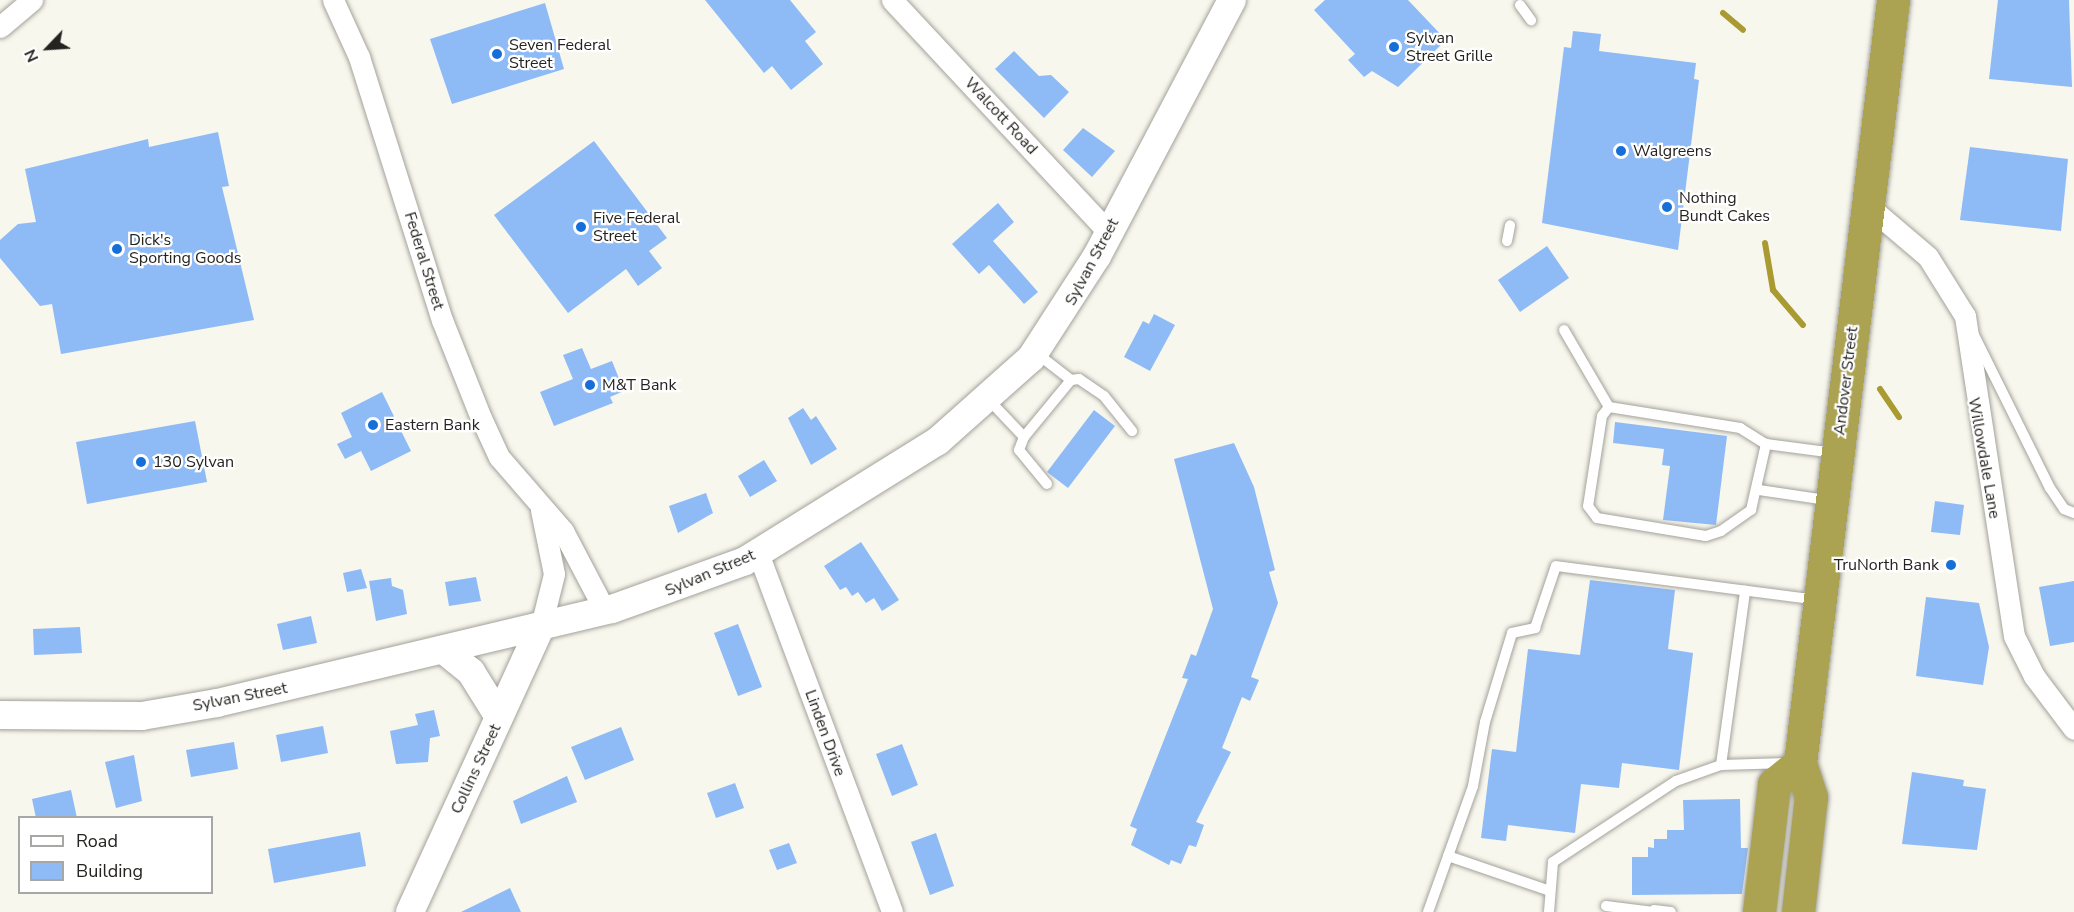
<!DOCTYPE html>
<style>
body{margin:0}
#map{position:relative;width:2074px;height:912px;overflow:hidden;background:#f8f7ee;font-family:"Nunito Sans",sans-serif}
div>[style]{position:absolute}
.stream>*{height:6px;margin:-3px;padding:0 3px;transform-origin:3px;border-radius:3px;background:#a99b32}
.building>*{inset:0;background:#8ebaf6}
.roads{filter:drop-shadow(0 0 2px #a3a29a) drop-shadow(0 0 2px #a3a29a)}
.service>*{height:10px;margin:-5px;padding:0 5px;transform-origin:5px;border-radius:5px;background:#fff}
.minor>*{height:21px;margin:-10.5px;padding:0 10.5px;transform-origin:10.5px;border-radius:10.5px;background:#fff}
.secondary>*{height:28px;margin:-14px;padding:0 14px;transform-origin:14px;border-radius:14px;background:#fff}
.trunk>*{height:33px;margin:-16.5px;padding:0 16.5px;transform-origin:16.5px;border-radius:16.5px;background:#aba252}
.dots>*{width:16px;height:16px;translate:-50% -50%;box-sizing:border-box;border:3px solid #fff;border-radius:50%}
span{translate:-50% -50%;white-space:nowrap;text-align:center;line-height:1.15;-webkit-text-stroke:4.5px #fff;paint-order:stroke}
.poi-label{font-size:16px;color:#242320}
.left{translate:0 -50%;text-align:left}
.right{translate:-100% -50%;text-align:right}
.street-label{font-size:16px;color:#242320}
.legend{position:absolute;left:18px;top:816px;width:195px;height:78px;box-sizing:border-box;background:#fff;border:2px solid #a7a7a6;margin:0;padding:8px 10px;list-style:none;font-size:18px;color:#242320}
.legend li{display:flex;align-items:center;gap:12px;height:30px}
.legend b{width:30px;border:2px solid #a7a7a6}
.north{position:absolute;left:18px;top:18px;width:60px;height:60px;-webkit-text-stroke:4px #fff;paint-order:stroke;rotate:245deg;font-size:16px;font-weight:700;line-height:24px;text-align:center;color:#242320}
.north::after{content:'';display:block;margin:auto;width:21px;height:27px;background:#242320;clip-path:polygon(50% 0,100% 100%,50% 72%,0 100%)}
</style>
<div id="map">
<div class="stream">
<div style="left:1723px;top:13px;width:26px;rotate:40deg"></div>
<div style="left:1765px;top:243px;width:48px;rotate:80.3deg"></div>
<div style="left:1773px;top:290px;width:46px;rotate:49.4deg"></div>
<div style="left:1880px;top:389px;width:34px;rotate:56deg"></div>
</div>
<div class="building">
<div style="clip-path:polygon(705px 0,790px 0,816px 32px,805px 41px,823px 64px,791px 90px,772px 66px,764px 73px)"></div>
<div style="clip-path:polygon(1325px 0,1408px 0,1446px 40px,1398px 87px,1372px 71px,1364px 77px,1348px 60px,1355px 54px,1314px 10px)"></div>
<div style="clip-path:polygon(1998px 0,2069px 0,2072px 87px,1989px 79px)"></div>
<div style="clip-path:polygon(545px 3px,564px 69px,452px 104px,430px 39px)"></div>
<div style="clip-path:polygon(1573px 31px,1601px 34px,1599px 51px,1696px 63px,1694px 79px,1699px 80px,1678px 250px,1542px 223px,1564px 47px,1571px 48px)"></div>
<div style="clip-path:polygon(1014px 51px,1039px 76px,1051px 75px,1069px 92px,1044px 118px,995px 69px)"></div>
<div style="clip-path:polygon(1083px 128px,1115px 151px,1092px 177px,1063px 150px)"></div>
<div style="clip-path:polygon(218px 132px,229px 186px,222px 187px,254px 320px,61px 354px,52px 304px,40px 306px,0 258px,0 240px,18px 224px,36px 222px,25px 169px,148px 139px,149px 147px)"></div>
<div style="clip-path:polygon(594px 141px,667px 238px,649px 251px,662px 268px,638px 286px,626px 269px,568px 313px,494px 215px)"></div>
<div style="clip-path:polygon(1970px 147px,2068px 159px,2061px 231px,1960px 220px)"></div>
<div style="clip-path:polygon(998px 203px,1014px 222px,993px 241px,1038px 292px,1024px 304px,989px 265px,979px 274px,952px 244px)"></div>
<div style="clip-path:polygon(1547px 246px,1569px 278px,1520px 312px,1498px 280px)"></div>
<div style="clip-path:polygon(1154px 314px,1175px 325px,1150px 371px,1124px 357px,1143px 321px,1149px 324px)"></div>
<div style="clip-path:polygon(582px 348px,591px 369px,612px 361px,624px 391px,610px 397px,613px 403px,554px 426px,540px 392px,573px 379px,563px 355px)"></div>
<div style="clip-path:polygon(382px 392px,411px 451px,371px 471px,361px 451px,345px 459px,337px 444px,352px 437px,341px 413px)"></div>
<div style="clip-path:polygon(803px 408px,811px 420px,816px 416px,837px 449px,811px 465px,788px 418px)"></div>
<div style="clip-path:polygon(1094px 410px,1115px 426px,1068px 488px,1047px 472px)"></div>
<div style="clip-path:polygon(195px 421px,207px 482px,87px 504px,76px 442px)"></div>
<div style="clip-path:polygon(1615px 422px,1727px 436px,1716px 525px,1663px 520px,1670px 466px,1662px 465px,1664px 449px,1613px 443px)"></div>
<div style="clip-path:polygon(1234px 443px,1254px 487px,1275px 570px,1269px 572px,1278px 603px,1251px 677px,1259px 680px,1250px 701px,1242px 697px,1222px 748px,1231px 752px,1196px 822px,1204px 825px,1196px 847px,1189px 845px,1181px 864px,1171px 860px,1169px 865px,1131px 845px,1137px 829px,1130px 826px,1188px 679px,1182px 678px,1191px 654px,1196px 656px,1213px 609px,1174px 459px)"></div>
<div style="clip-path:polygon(764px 460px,777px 481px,750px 497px,738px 476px)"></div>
<div style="clip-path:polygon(706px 493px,713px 513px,678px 533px,669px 506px)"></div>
<div style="clip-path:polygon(1935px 501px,1964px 505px,1960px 535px,1931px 532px)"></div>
<div style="clip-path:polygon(861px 542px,899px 600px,882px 611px,874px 598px,866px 603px,858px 592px,852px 596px,846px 587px,840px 590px,824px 566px)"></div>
<div style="clip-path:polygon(361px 569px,367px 588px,347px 592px,343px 573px)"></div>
<div style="clip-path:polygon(476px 577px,481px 601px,449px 606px,445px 582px)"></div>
<div style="clip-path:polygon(391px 578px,392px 586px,403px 590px,407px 614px,376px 621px,369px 581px)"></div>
<div style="clip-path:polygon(1590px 580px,1675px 590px,1668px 649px,1693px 653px,1679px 770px,1622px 763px,1619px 788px,1581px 784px,1575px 833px,1508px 825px,1506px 841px,1481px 838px,1492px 749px,1516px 752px,1528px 649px,1580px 655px)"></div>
<div style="clip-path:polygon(2074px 581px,2074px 642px,2050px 646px,2039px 587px)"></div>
<div style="clip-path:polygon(1926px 597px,1979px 603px,1989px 647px,1983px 685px,1916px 676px)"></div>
<div style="clip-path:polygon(311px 616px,317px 643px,283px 650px,277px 624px)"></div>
<div style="clip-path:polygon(738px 624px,762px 687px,738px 696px,714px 633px)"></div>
<div style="clip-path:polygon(80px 627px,82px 653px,34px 655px,33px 629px)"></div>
<div style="clip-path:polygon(434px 710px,440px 736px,430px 738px,428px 762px,396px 764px,390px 731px,418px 725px,415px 714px)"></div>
<div style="clip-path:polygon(323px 726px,328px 753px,281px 762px,276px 735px)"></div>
<div style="clip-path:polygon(621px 727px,634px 760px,585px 780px,571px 747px)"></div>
<div style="clip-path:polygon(234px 742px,238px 769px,191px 777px,186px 750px)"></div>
<div style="clip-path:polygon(902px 744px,918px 785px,892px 796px,876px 754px)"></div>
<div style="clip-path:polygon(134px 755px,142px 801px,116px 808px,105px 762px)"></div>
<div style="clip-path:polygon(1912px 772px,1964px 780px,1963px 786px,1986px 789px,1977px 850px,1902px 844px)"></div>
<div style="clip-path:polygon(567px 776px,577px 802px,521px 824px,513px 801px)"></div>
<div style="clip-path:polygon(735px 783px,744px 808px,716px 818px,707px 793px)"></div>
<div style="clip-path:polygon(71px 790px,77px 818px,36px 818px,32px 799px)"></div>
<div style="clip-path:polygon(1740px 799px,1741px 848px,1748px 848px,1742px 894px,1632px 895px,1632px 857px,1648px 857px,1648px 847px,1654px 848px,1654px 839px,1667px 839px,1667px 830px,1684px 830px,1683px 800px)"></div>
<div style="clip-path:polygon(360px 832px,366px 866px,274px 883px,268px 849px)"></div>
<div style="clip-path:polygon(936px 833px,954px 886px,930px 895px,911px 842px)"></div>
<div style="clip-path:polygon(789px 843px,797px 863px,777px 870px,769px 850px)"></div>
<div style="clip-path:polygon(510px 888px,521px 912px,461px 912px)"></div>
</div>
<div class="roads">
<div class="service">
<div style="left:1520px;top:5px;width:19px;rotate:54deg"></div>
<div style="left:1507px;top:241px;width:16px;rotate:-79deg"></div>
<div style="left:1564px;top:330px;width:89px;rotate:59.7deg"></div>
<div style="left:1609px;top:407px;width:133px;rotate:9.1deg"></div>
<div style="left:1740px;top:428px;width:31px;rotate:32deg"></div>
<div style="left:1766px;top:444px;width:69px;rotate:7.5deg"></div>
<div style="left:1974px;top:335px;width:171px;rotate:63.6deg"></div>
<div style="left:2050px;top:488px;width:25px;rotate:56deg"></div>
<div style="left:2064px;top:509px;width:11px;rotate:22deg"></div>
<div style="left:1035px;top:352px;width:46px;rotate:37.9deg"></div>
<div style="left:1071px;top:380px;width:8px;rotate:-7deg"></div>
<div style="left:1079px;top:379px;width:30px;rotate:34deg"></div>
<div style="left:1104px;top:396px;width:45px;rotate:51.3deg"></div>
<div style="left:989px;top:400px;width:51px;rotate:46.6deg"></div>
<div style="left:1024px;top:437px;width:74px;rotate:-50.5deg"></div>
<div style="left:1609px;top:407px;width:11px;rotate:128deg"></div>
<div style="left:1602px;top:416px;width:91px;rotate:98.8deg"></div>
<div style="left:1588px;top:506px;width:15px;rotate:53deg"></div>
<div style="left:1597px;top:518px;width:110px;rotate:9.4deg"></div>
<div style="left:1706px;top:536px;width:16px;rotate:-18deg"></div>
<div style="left:1721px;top:531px;width:37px;rotate:-35deg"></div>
<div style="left:1751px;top:510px;width:68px;rotate:-77.2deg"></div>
<div style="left:1024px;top:437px;width:14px;rotate:111deg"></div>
<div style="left:1019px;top:450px;width:44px;rotate:50.5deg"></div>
<div style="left:1759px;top:490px;width:69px;rotate:8.4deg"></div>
<div style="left:1721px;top:765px;width:176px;rotate:-82.1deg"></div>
<div style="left:1448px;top:856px;width:108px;rotate:18.9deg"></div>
<div style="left:1606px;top:906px;width:48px;rotate:7.1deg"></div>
<div style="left:1654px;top:910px;width:17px;rotate:7deg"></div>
<div style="left:1428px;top:912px;width:134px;rotate:-70.3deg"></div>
<div style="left:1473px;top:786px;width:65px;rotate:-79.4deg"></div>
<div style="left:1485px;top:722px;width:93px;rotate:-73.1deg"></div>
<div style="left:1512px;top:633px;width:24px;rotate:-12deg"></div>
<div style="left:1535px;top:628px;width:65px;rotate:-71.3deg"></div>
<div style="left:1556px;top:566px;width:264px;rotate:7.4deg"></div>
<div style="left:1549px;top:912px;width:50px;rotate:-85.4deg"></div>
<div style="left:1553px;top:862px;width:147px;rotate:-33.4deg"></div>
<div style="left:1676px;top:781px;width:48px;rotate:-19.6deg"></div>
<div style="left:1721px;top:765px;width:66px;rotate:-1.7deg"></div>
</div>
<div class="minor">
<div style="left:333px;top:0;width:63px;rotate:65.5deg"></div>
<div style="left:359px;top:57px;width:276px;rotate:72.5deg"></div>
<div style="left:442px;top:320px;width:105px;rotate:68.3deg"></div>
<div style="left:481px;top:418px;width:43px;rotate:65.2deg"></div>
<div style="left:499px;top:457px;width:98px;rotate:49.1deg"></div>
<div style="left:563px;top:531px;width:90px;rotate:62.3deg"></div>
<div style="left:892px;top:0;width:318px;rotate:47deg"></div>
<div style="left:0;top:27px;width:42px;rotate:-40.2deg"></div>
<div style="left:1867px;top:205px;width:80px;rotate:40.4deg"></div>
<div style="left:1928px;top:257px;width:70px;rotate:57.9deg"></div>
<div style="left:1965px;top:316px;width:324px;rotate:81.3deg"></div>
<div style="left:2014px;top:636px;width:45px;rotate:63.4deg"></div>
<div style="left:2034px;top:676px;width:66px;rotate:53deg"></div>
<div style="left:541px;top:510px;width:65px;rotate:78.5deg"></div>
<div style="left:554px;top:574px;width:54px;rotate:104deg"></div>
<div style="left:758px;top:553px;width:383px;rotate:69.5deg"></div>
</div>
<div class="secondary">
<div style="left:444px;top:650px;width:35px;rotate:39deg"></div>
<div style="left:471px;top:672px;width:53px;rotate:58.1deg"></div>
<div style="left:0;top:715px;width:142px;rotate:0.4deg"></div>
<div style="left:142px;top:716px;width:76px;rotate:-9.8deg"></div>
<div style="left:217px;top:703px;width:406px;rotate:-13.4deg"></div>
<div style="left:612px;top:609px;width:141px;rotate:-19.8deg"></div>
<div style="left:745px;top:561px;width:227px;rotate:-31.9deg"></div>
<div style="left:938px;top:441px;width:125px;rotate:-41.7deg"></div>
<div style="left:1031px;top:358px;width:121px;rotate:-57.1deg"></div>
<div style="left:1097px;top:256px;width:289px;rotate:-62.2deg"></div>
<div style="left:410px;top:912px;width:315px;rotate:-65.4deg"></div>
</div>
<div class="trunk">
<div style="left:1759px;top:912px;width:129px;rotate:-83.3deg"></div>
<div style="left:1774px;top:784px;width:33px;rotate:-39deg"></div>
<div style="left:1798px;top:912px;width:116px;rotate:-83.6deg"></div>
<div style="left:1811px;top:797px;width:36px;rotate:-108deg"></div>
<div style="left:1800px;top:763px;width:769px;rotate:-83.05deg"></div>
</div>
</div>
<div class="dots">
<div style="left:1394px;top:47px;background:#166fd8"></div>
<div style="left:497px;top:54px;background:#166fd8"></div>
<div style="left:1621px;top:151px;background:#166fd8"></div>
<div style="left:1667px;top:207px;background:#166fd8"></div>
<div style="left:581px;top:227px;background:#166fd8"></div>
<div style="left:117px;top:249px;background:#166fd8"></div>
<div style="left:590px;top:385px;background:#166fd8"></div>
<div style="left:373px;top:425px;background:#166fd8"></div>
<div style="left:141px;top:462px;background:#166fd8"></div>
<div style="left:1951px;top:565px;background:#166fd8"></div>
</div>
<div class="poi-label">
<span class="left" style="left:1406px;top:47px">Sylvan<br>Street Grille</span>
<span class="left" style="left:509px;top:54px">Seven Federal<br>Street</span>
<span class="left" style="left:1633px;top:151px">Walgreens</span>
<span class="left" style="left:1679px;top:207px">Nothing<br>Bundt Cakes</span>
<span class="left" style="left:593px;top:227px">Five Federal<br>Street</span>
<span class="left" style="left:129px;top:249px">Dick's<br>Sporting Goods</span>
<span class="left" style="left:602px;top:385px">M&amp;T Bank</span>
<span class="left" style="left:385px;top:425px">Eastern Bank</span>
<span class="left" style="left:153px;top:462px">130 Sylvan</span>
<span class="right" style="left:1939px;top:565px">TruNorth Bank</span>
</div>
<div class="street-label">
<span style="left:1001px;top:116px;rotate:47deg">Walcott Road</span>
<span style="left:424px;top:261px;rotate:73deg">Federal Street</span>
<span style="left:1092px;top:262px;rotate:-62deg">Sylvan Street</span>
<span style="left:1846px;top:381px;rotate:-83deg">Andover Street</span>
<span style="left:1984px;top:458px;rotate:80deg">Willowdale Lane</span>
<span style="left:710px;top:573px;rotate:-23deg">Sylvan Street</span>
<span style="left:240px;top:697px;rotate:-11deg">Sylvan Street</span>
<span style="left:825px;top:733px;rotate:70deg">Linden Drive</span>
<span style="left:476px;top:769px;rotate:-65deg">Collins Street</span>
</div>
<ul class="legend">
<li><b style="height:8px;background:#fff"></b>Road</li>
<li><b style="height:16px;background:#8ebaf6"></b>Building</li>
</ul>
<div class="north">N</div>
</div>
